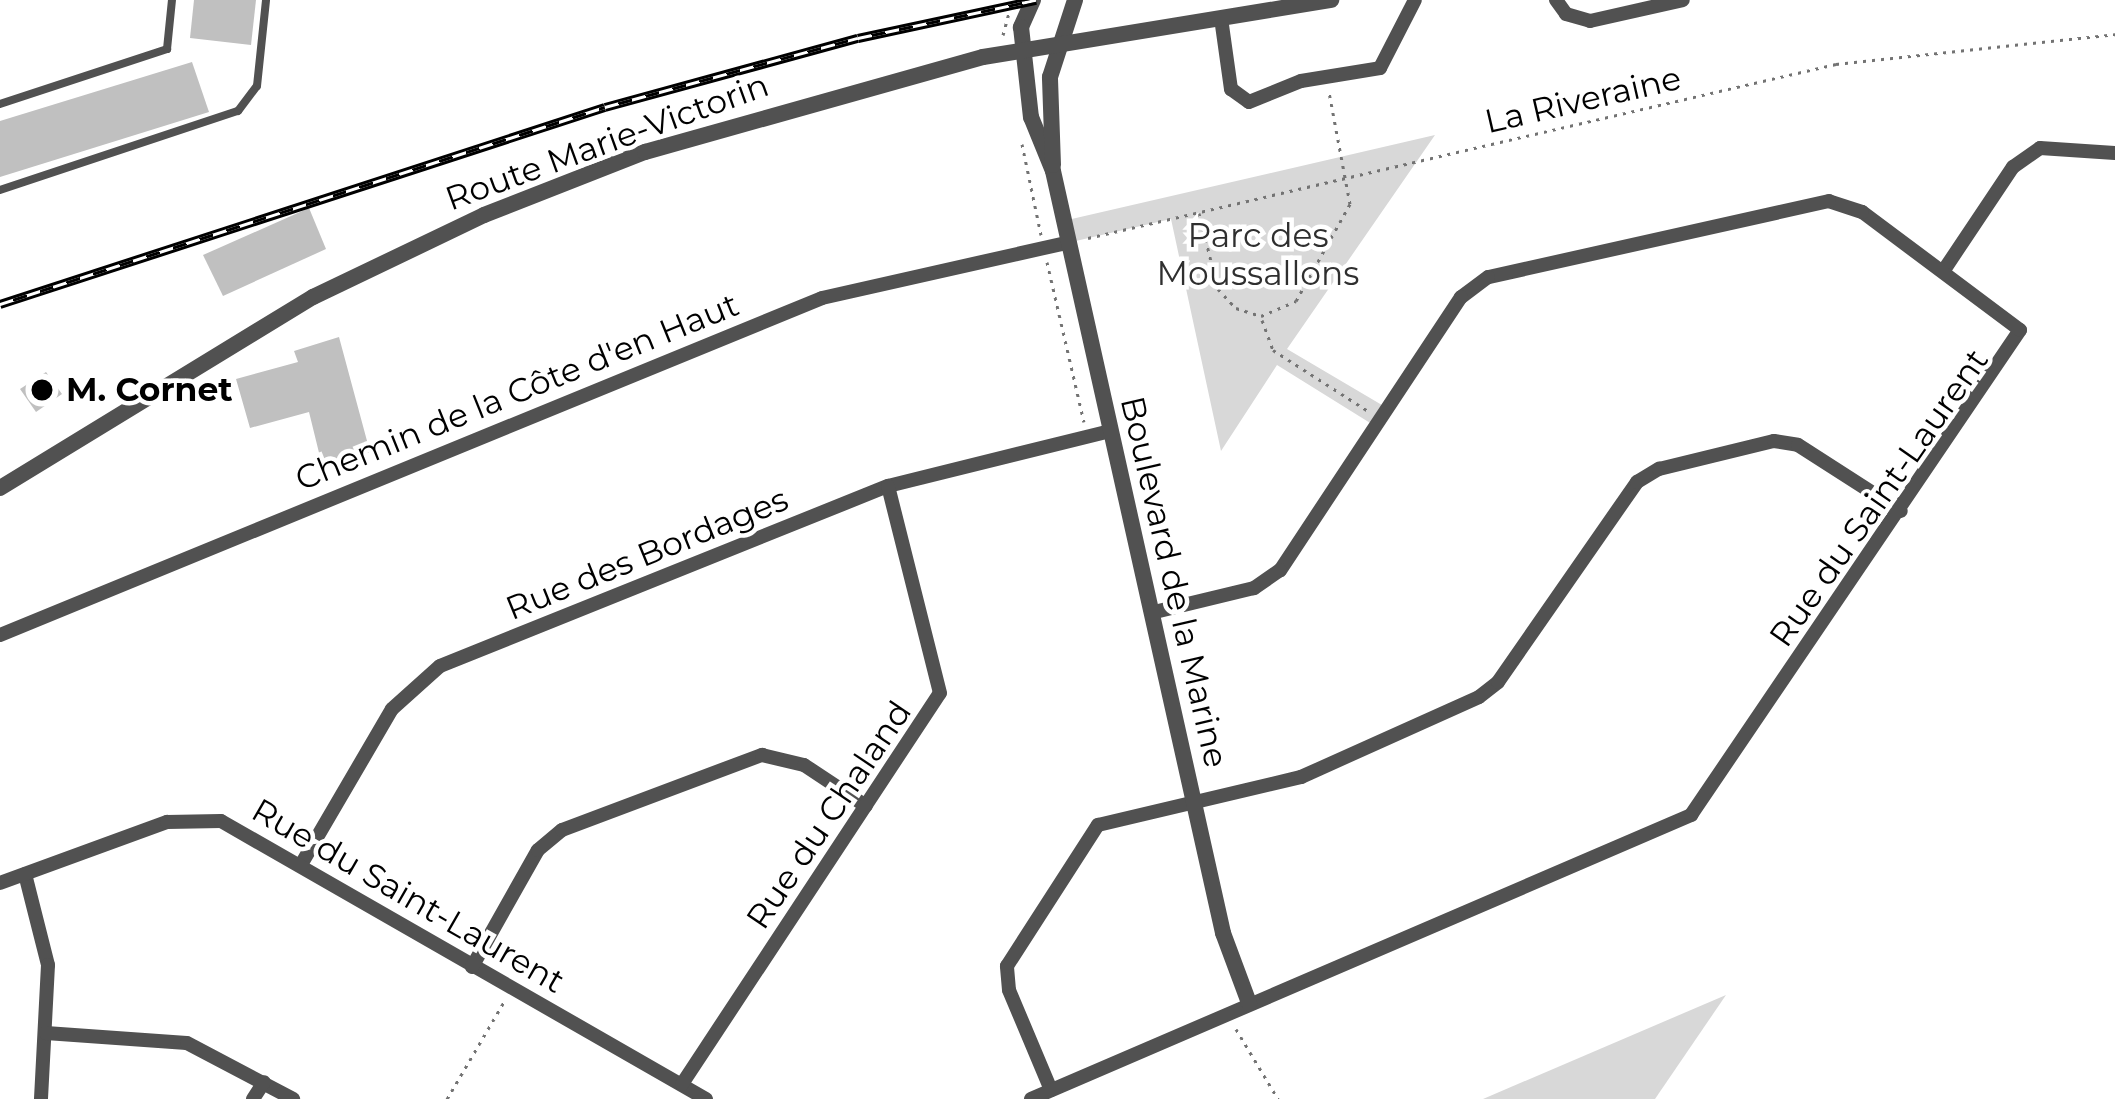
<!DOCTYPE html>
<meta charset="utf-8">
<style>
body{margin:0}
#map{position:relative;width:2115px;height:1099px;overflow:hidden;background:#fff;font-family:Montserrat,sans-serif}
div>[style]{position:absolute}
.green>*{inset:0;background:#d8d8d8}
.building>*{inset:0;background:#c0c0c0}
.path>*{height:3px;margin-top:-1.5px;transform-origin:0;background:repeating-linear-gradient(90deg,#737373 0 3px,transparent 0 9px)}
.service>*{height:8px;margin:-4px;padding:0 4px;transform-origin:4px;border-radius:4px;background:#515151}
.minor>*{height:14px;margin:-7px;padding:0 7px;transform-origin:7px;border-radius:7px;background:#515151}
.tertiary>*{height:16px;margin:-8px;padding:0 8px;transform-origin:8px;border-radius:8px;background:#515151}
.rail>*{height:9px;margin-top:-4.5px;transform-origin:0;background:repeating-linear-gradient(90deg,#fff 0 14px,#000 0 28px);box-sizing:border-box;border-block:3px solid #000}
.dots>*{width:33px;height:33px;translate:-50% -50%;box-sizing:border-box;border:6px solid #fff;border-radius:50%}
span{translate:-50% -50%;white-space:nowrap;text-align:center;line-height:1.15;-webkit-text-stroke:9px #fff;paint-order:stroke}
.street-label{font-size:33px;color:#000}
.park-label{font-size:33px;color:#2f2f2f}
.poi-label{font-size:33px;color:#000;font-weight:700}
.left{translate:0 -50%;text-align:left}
</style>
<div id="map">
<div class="green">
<div style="clip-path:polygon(1435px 135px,1287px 349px,1387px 408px,1375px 426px,1277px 365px,1221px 451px,1171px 219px,1067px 243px,1063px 221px)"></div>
<div style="clip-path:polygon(1726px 995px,1655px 1099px,1483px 1099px)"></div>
</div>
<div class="building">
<div style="clip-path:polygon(194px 0,256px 0,251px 45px,190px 38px)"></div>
<div style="clip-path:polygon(192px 62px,209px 112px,0 177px,0 121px)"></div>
<div style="clip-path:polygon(309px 208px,326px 249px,223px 296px,203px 255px)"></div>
<div style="clip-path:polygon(339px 337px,370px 452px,322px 465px,309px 412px,250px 428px,236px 379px,298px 362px,294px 351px)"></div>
<div style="clip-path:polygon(46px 372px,62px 394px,36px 412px,20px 389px)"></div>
</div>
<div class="path">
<div style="left:1003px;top:35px;width:31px;rotate:-75deg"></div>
<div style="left:1022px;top:144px;width:93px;rotate:78.2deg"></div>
<div style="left:1199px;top:213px;width:78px;rotate:76deg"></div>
<div style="left:1218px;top:289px;width:26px;rotate:47deg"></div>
<div style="left:1236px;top:308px;width:26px;rotate:18deg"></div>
<div style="left:1261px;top:316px;width:38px;rotate:-23deg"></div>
<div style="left:1296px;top:301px;width:111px;rotate:-60.9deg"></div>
<div style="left:1350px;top:204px;width:114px;rotate:-100.6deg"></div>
<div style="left:1088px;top:238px;width:768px;rotate:-13.1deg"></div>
<div style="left:1836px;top:64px;width:281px;rotate:-6.1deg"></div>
<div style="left:1047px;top:262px;width:164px;rotate:77deg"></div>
<div style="left:1262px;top:320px;width:32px;rotate:70deg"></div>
<div style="left:1273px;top:350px;width:113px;rotate:32.7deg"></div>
<div style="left:1236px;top:1029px;width:82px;rotate:59deg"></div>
<div style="left:447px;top:1099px;width:113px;rotate:-59.6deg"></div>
</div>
<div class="service">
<div style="left:0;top:104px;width:176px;rotate:-18.2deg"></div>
<div style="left:167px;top:49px;width:49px;rotate:-84.2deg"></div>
<div style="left:0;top:190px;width:251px;rotate:-18.4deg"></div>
<div style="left:238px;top:111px;width:31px;rotate:-53deg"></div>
<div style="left:257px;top:86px;width:86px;rotate:-84deg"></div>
</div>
<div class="minor">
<div style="left:1556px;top:0;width:17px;rotate:54deg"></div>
<div style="left:1566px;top:14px;width:25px;rotate:16deg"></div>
<div style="left:1590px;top:21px;width:95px;rotate:-12.7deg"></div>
<div style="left:1221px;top:18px;width:72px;rotate:82deg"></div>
<div style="left:1231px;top:89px;width:22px;rotate:36deg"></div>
<div style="left:1249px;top:102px;width:56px;rotate:-22deg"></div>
<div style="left:1301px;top:81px;width:80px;rotate:-9.3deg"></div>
<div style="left:1380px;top:68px;width:76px;rotate:-62.8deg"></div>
<div style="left:1944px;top:270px;width:124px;rotate:-56.2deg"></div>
<div style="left:2013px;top:167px;width:33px;rotate:-35deg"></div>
<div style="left:2040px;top:148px;width:75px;rotate:3.8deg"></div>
<div style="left:0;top:635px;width:888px;rotate:-22.29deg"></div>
<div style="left:822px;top:298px;width:251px;rotate:-12.7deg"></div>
<div style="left:302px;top:863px;width:178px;rotate:-59.7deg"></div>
<div style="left:392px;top:709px;width:64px;rotate:-41.9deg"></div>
<div style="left:440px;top:666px;width:483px;rotate:-21.9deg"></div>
<div style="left:888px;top:486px;width:229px;rotate:-13.9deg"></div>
<div style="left:25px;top:874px;width:94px;rotate:75.8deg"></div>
<div style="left:48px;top:965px;width:134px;rotate:93deg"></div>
<div style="left:0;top:883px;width:178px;rotate:-20.1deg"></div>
<div style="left:167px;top:822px;width:54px;rotate:-1.1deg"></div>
<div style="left:221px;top:821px;width:559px;rotate:29.82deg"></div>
<div style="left:472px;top:967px;width:134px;rotate:-60.6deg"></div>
<div style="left:538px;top:850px;width:31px;rotate:-40deg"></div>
<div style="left:562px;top:830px;width:214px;rotate:-20.6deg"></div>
<div style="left:762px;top:755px;width:43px;rotate:13.4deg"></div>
<div style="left:804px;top:765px;width:74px;rotate:33.5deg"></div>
<div style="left:46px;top:1033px;width:141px;rotate:4.1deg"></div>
<div style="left:187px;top:1043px;width:120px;rotate:27.8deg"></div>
<div style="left:682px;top:1084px;width:468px;rotate:-56.6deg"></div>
<div style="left:940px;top:693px;width:213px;rotate:-104.1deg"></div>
<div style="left:1051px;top:1090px;width:108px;rotate:-112.8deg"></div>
<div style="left:1009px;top:990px;width:24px;rotate:-95deg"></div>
<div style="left:1007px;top:966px;width:168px;rotate:-57.2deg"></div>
<div style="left:1098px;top:825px;width:209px;rotate:-13.3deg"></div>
<div style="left:1301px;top:777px;width:195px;rotate:-24.2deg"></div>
<div style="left:1479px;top:697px;width:24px;rotate:-38deg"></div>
<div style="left:1498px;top:682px;width:244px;rotate:-55.2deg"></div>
<div style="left:1637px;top:482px;width:26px;rotate:-31deg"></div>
<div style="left:1659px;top:469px;width:118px;rotate:-13.7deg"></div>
<div style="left:1774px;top:441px;width:24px;rotate:9deg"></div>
<div style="left:1798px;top:445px;width:122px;rotate:32.7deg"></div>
<div style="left:253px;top:1099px;width:20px;rotate:-57deg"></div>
<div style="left:1031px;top:1099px;width:719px;rotate:-23.28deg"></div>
<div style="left:1691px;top:815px;width:586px;rotate:-55.85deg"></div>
<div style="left:2020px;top:330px;width:197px;rotate:-143.2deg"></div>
<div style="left:1862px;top:212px;width:35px;rotate:-162deg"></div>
<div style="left:1829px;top:201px;width:349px;rotate:167.4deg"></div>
<div style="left:1488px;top:277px;width:34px;rotate:143deg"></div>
<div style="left:1461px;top:297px;width:328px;rotate:123.5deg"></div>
<div style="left:1280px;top:570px;width:32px;rotate:145deg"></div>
<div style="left:1254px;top:588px;width:106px;rotate:166.4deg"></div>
</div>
<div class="tertiary">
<div style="left:1033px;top:0;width:30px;rotate:114deg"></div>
<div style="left:1021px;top:27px;width:91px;rotate:83.7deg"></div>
<div style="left:1031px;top:117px;width:58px;rotate:67.8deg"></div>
<div style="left:1053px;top:171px;width:781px;rotate:77.42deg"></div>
<div style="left:1223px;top:933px;width:75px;rotate:69.6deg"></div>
<div style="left:1053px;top:165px;width:88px;rotate:-92deg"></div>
<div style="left:1050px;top:77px;width:81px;rotate:-72deg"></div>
<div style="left:0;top:488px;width:367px;rotate:-31.4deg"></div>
<div style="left:313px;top:297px;width:190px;rotate:-25.6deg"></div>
<div style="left:484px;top:215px;width:173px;rotate:-21.4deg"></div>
<div style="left:645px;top:152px;width:351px;rotate:-15.7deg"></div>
<div style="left:983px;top:57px;width:353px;rotate:-9.3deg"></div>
</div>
<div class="rail">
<div style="left:0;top:304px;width:636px;rotate:-18.04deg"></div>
<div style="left:605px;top:107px;width:262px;rotate:-15.3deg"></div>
<div style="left:858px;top:38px;width:182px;rotate:-12.1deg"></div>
</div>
<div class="dots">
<div style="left:42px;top:390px;background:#000"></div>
</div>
<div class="street-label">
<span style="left:1583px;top:100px;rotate:-13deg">La Riveraine</span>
<span style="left:607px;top:142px;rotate:-20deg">Route Marie-Victorin</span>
<span style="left:517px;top:392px;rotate:-22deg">Chemin de la Côte d'en Haut</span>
<span style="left:1879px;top:498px;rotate:-55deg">Rue du Saint-Laurent</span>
<span style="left:647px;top:554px;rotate:-22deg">Rue des Bordages</span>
<span style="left:1174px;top:582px;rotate:77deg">Boulevard de la Marine</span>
<span style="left:829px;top:815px;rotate:-56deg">Rue du Chaland</span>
<span style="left:408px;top:896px;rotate:30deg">Rue du Saint-Laurent</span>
</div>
<div class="park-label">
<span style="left:1258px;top:255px">Parc des<br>Moussallons</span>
</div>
<div class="poi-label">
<span class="left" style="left:66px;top:390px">M. Cornet</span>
</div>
</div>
